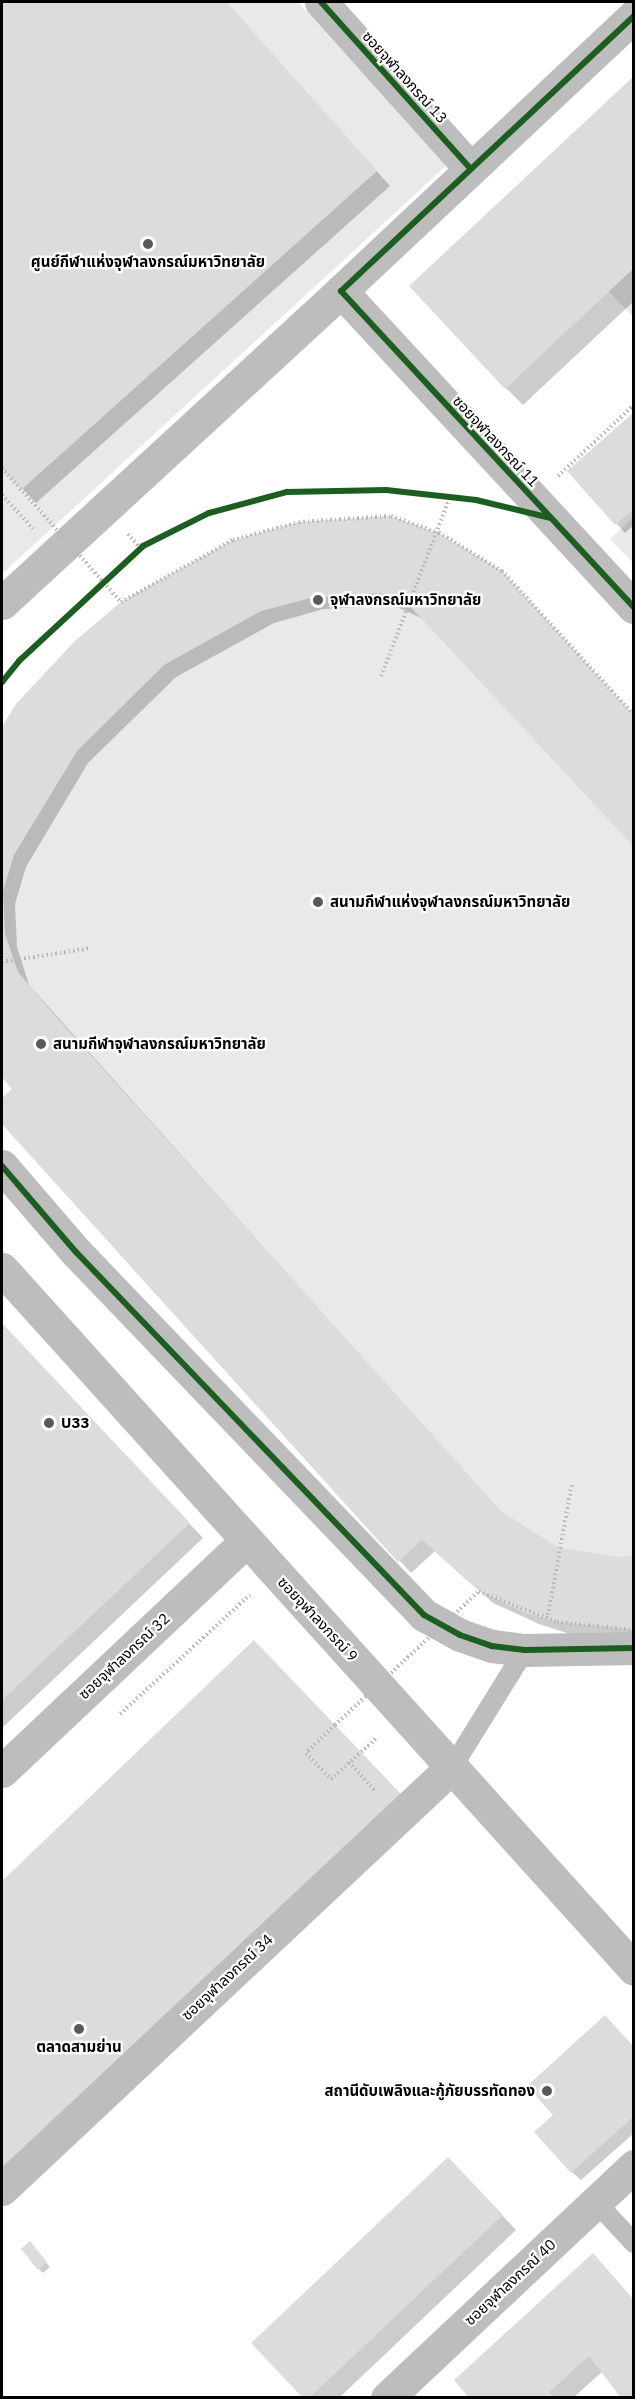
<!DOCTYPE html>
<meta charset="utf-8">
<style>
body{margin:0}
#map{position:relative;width:635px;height:2399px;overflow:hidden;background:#fff;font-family:"IBM Plex Sans","Noto Sans Thai",sans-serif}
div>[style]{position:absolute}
.green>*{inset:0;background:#e9e9e9}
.shadow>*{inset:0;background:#0003}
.building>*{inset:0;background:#dcdcdc}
.path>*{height:4px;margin-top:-2px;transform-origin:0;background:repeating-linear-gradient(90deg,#b8b8b8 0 1.5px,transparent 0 4.5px)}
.service>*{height:20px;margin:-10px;padding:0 10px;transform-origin:10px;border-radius:10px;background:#bdbdbd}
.minor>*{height:33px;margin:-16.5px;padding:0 16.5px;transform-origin:16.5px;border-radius:16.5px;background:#bdbdbd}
.path-bridge>*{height:4px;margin-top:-2px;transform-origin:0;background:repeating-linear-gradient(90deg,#b8b8b8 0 1.5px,transparent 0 4.5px)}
.cycleway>*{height:6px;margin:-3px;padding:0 3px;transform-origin:3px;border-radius:3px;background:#1b5e20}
.dots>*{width:16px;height:16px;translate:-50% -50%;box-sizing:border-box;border:3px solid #fff;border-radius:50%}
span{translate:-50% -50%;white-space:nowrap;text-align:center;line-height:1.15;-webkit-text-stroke:4.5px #fff;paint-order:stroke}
.street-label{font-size:15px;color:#000}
.poi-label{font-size:15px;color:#000;font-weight:700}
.left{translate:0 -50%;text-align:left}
.right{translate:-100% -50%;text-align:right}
.frame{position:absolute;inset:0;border:3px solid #000;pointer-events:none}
</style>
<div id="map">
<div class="green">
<div style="clip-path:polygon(2px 2px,298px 2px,447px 165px,2px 574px)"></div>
<div style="clip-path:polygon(633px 268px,633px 317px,609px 291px)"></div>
<div style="clip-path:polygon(391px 516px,439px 533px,502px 571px,633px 715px,633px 1630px,557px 1622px,525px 1613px,479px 1591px,422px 1540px,398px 1562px,2px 1124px,2px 1098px,12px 1089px,2px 1077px,2px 727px,16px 704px,74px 642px,121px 602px,180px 569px,233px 540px,299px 522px)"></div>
<div style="clip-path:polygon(633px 518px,633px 563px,610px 539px)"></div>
</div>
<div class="shadow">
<div style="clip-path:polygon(2px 2px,226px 2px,390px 186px,36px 503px,2px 466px)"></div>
<div style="clip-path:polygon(634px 78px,634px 301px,523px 405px,506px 388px)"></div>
<div style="clip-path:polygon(634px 414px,634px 525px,625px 533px,569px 471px)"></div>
<div style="clip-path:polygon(299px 523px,634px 716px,393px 605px,324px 609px,274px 623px,176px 677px,88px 763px,26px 867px,15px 904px,17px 947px,29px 985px,503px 1515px,559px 1549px,620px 1559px,634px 1556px,634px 1642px,570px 1634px,539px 1624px,493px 1603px,435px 1551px,411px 1573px,2px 1122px,2px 1100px,14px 1089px,2px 1075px,2px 732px,18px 705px)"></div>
<div style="clip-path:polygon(2px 1324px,203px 1538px,2px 1728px)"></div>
<div style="clip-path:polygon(254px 1642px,2px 2202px,2px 1882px)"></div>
<div style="clip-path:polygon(634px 2048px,634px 2133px,581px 2180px,572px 2172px)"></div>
<div style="clip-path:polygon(462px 2173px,516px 2230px,339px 2398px,305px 2398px)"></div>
<div style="clip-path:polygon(34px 2248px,50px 2267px,43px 2273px,39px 2269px)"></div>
<div style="clip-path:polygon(607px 2269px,603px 2371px,573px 2398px,471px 2398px)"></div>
</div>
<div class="building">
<div style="clip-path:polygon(2px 2px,226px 2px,377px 171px,21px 490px,2px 469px)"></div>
<div style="clip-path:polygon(634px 76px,634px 268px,505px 389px,409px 286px)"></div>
<div style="clip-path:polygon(634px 412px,634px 509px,615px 525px,567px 471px)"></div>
<div style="clip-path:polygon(391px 516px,439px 533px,502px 571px,634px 715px,634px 847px,406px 602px,380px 593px,311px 598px,261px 611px,164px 665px,77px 751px,14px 855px,3px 891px,5px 934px,18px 972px,51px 1011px,501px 1511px,559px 1548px,620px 1557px,634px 1555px,634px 1630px,557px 1622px,525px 1613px,479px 1591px,422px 1540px,398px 1562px,2px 1124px,2px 1098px,12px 1089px,2px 1077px,2px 727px,16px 704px,74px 642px,121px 602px,180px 569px,233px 540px,299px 522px)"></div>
<div style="clip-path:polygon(2px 1323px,190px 1523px,2px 1700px)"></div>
<div style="clip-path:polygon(254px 1640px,402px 1795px,2px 2178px,2px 1881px)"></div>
<div style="clip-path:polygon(605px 2015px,634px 2047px,634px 2116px,571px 2173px,534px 2132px,553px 2115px,527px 2086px)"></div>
<div style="clip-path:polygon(448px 2157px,503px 2215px,309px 2398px,303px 2398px,251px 2343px)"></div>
<div style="clip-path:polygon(30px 2241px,47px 2262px,38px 2270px,21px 2249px)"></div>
<div style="clip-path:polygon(593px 2253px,634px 2300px,634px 2398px,621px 2398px,589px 2356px,549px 2392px,554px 2398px,469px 2398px,454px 2380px)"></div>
</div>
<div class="path">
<div style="left:558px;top:476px;width:104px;rotate:-43.1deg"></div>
<div style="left:2px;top:495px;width:46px;rotate:47.6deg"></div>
<div style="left:128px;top:534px;width:18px;rotate:49deg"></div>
<div style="left:381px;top:676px;width:192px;rotate:-68.9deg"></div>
<div style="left:2px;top:962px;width:90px;rotate:-8.9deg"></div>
<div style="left:548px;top:1615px;width:134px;rotate:-79.7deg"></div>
<div style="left:120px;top:1714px;width:176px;rotate:-42.5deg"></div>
<div style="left:335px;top:1725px;width:40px;rotate:136deg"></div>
<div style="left:306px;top:1753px;width:36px;rotate:46deg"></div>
<div style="left:331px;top:1779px;width:63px;rotate:-41.8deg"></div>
<div style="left:349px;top:1762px;width:39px;rotate:48deg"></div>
</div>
<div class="service">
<div style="left:453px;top:1766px;width:137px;rotate:-58.2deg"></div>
<div style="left:596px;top:2202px;width:56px;rotate:47.2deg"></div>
</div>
<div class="minor">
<div style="left:321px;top:2px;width:224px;rotate:48.1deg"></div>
<div style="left:341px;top:291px;width:431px;rotate:47.2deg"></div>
<div style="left:2px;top:603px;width:461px;rotate:-42.6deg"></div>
<div style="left:341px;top:291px;width:402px;rotate:-43.2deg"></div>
<div style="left:2px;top:1166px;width:113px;rotate:49.3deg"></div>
<div style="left:76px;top:1252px;width:503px;rotate:46.21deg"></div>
<div style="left:424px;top:1615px;width:41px;rotate:29.1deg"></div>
<div style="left:460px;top:1635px;width:34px;rotate:19deg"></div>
<div style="left:492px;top:1646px;width:33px;rotate:7deg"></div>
<div style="left:525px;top:1650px;width:109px;rotate:-1.1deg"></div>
<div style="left:2px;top:1269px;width:943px;rotate:47.92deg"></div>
<div style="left:2px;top:1771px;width:335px;rotate:-43.3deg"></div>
<div style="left:2px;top:2189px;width:618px;rotate:-43.17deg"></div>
<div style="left:387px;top:2398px;width:339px;rotate:-43.2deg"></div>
</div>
<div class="path-bridge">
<div style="left:2px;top:468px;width:179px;rotate:48.4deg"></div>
<div style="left:121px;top:602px;width:128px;rotate:-29deg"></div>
<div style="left:233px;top:540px;width:68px;rotate:-15.3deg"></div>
<div style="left:299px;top:522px;width:92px;rotate:-3.7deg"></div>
<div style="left:391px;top:516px;width:51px;rotate:19.5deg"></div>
<div style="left:439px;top:533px;width:74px;rotate:31.1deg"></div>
<div style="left:502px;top:571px;width:195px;rotate:47.5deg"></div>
<div style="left:335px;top:1725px;width:197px;rotate:-42.9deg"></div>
<div style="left:479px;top:1591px;width:84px;rotate:21.7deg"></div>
<div style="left:557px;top:1622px;width:77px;rotate:5.9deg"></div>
</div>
<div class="cycleway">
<div style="left:321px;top:2px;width:224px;rotate:48.1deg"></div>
<div style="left:634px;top:16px;width:402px;rotate:136.8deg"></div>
<div style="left:341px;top:291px;width:431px;rotate:47.2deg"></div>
<div style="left:2px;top:682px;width:27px;rotate:-51deg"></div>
<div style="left:19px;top:661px;width:169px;rotate:-42.8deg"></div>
<div style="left:143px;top:546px;width:74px;rotate:-26.6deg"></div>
<div style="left:209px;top:513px;width:81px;rotate:-15.1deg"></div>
<div style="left:287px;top:492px;width:99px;rotate:-1.2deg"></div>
<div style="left:386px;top:490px;width:91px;rotate:6.3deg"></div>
<div style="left:476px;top:500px;width:77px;rotate:13.5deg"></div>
<div style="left:2px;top:1166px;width:113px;rotate:49.3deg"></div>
<div style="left:76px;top:1252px;width:503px;rotate:46.21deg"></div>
<div style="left:424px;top:1615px;width:41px;rotate:29.1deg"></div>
<div style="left:460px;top:1635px;width:34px;rotate:19deg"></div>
<div style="left:492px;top:1646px;width:33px;rotate:7deg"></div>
<div style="left:525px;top:1650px;width:109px;rotate:-1.1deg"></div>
</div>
<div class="dots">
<div style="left:148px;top:244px;background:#595959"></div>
<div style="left:318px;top:600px;background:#595959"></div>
<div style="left:318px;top:902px;background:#595959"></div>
<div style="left:41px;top:1044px;background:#595959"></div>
<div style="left:49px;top:1423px;background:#595959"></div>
<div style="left:79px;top:2029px;background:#595959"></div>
<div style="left:547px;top:2091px;background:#595959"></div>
</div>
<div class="street-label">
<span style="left:405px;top:77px;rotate:48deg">ซอยจุฬาลงกรณ์ 13</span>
<span style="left:496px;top:441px;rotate:47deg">ซอยจุฬาลงกรณ์ 11</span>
<span style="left:318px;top:1619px;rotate:47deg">ซอยจุฬาลงกรณ์ 9</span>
<span style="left:124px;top:1656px;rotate:-43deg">ซอยจุฬาลงกรณ์ 32</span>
<span style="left:227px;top:1977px;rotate:-43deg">ซอยจุฬาลงกรณ์ 34</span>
<span style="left:510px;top:2282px;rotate:-43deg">ซอยจุฬาลงกรณ์ 40</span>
</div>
<div class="poi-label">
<span style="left:148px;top:262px">ศูนย์กีฬาแห่งจุฬาลงกรณ์มหาวิทยาลัย</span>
<span class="left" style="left:330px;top:600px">จุฬาลงกรณ์มหาวิทยาลัย</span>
<span class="left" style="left:330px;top:902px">สนามกีฬาแห่งจุฬาลงกรณ์มหาวิทยาลัย</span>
<span class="left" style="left:53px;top:1044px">สนามกีฬาจุฬาลงกรณ์มหาวิทยาลัย</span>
<span class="left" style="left:61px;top:1423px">U33</span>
<span style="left:79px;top:2047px">ตลาดสามย่าน</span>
<span class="right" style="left:535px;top:2091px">สถานีดับเพลิงและกู้ภัยบรรทัดทอง</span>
</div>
<div class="frame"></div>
</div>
